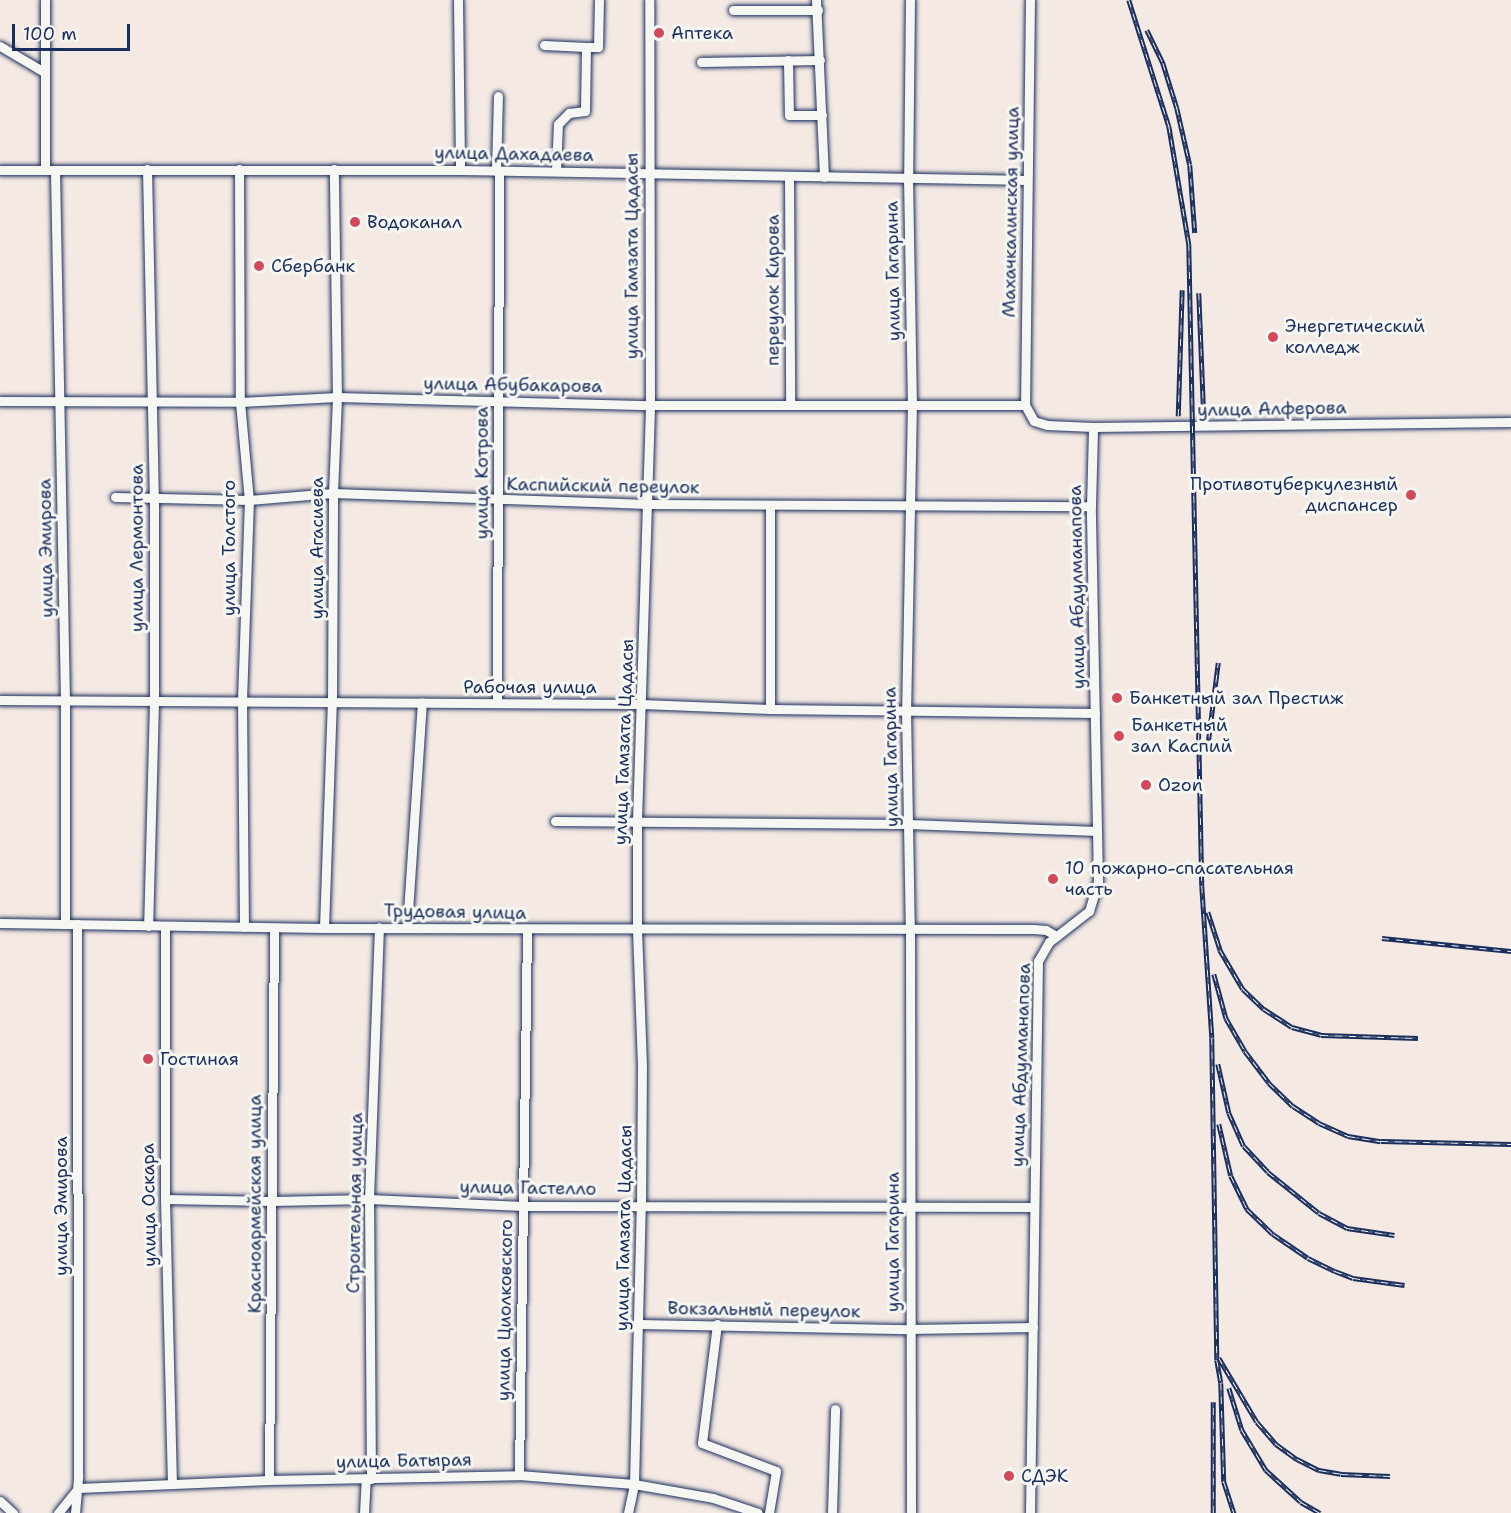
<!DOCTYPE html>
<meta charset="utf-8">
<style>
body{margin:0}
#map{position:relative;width:1511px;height:1513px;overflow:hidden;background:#f4e9e3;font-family:"Shantell Sans",sans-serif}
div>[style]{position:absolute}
.roads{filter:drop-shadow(0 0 2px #1b2f5e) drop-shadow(0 0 2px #1b2f5e)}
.minor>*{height:9px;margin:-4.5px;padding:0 4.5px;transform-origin:4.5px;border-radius:4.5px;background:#f6f6f2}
.rail>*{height:4.5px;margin-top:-2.25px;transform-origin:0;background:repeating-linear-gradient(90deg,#f6f6f2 0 7px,#1b2f5e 0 14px);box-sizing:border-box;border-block:2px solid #1b2f5e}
.dots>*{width:16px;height:16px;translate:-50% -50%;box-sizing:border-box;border:3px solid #f6f6f2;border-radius:50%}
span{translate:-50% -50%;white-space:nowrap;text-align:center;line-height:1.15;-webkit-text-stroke:6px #f6f6f2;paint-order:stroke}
.poi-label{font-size:18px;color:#1b2f5e}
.left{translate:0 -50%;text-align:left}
.right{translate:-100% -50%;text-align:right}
.street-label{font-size:18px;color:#1b2f5e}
.scale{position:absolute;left:12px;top:24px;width:118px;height:27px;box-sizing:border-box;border:3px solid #1b2f5e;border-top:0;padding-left:8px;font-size:18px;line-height:21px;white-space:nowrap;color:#1b2f5e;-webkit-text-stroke:4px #f6f6f2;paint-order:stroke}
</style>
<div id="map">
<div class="roads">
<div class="minor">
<div style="left:45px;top:0;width:170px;rotate:90deg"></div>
<div style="left:458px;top:0;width:170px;rotate:89.3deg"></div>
<div style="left:816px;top:0;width:177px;rotate:87.4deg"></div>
<div style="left:910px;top:0;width:177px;rotate:90.6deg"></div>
<div style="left:908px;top:177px;width:226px;rotate:89deg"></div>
<div style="left:912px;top:403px;width:306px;rotate:91.1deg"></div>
<div style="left:906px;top:709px;width:221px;rotate:89deg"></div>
<div style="left:910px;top:930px;width:583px;rotate:89.9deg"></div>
<div style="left:1030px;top:0;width:405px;rotate:90.7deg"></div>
<div style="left:1025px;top:405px;width:18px;rotate:61deg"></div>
<div style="left:1034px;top:421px;width:14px;rotate:17deg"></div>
<div style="left:1047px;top:425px;width:46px;rotate:2.5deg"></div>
<div style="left:1093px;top:427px;width:418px;rotate:-0.7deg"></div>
<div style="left:733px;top:10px;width:85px"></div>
<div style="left:544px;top:45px;width:42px;rotate:2.7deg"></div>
<div style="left:0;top:46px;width:51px;rotate:30.6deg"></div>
<div style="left:788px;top:60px;width:55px;rotate:89deg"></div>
<div style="left:789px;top:115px;width:33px"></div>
<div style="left:701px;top:62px;width:119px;rotate:-1deg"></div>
<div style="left:147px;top:169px;width:330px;rotate:88.8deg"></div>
<div style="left:154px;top:499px;width:203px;rotate:90deg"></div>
<div style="left:154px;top:702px;width:224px;rotate:91.5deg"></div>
<div style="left:239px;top:169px;width:233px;rotate:89.8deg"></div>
<div style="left:240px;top:402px;width:98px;rotate:84.8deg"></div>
<div style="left:249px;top:500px;width:199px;rotate:92deg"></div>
<div style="left:242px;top:699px;width:228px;rotate:89.5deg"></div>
<div style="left:0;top:170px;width:460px"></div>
<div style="left:460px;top:170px;width:567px;rotate:1.01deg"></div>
<div style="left:55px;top:171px;width:529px;rotate:88.92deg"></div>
<div style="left:65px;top:700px;width:224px;rotate:90deg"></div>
<div style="left:496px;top:171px;width:75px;rotate:-88.5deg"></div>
<div style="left:556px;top:171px;width:47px;rotate:-87.6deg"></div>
<div style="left:558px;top:124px;width:16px;rotate:-45deg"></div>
<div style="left:569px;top:113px;width:16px;rotate:-7deg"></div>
<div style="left:585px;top:111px;width:64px;rotate:-89.1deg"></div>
<div style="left:586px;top:47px;width:12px"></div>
<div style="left:598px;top:47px;width:47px;rotate:-88.8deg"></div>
<div style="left:789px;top:176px;width:228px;rotate:89.7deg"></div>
<div style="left:0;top:401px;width:240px;rotate:0.2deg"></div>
<div style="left:240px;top:402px;width:97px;rotate:-3deg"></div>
<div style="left:337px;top:397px;width:313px;rotate:1.5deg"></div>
<div style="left:650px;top:405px;width:375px"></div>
<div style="left:115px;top:497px;width:134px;rotate:1.3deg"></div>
<div style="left:249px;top:500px;width:84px;rotate:-4.8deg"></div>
<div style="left:333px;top:493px;width:315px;rotate:2deg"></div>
<div style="left:648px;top:504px;width:443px;rotate:0.3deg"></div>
<div style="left:0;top:700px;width:641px;rotate:0.36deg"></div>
<div style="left:641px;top:704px;width:129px;rotate:2.2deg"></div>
<div style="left:770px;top:709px;width:325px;rotate:0.7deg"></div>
<div style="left:497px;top:703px;width:532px;rotate:-89.78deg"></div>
<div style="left:770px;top:709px;width:204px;rotate:-90deg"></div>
<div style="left:555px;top:821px;width:353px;rotate:0.5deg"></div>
<div style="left:908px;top:824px;width:189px;rotate:2.1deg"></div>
<div style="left:0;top:923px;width:324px;rotate:0.9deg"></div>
<div style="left:324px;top:928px;width:709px;rotate:0.08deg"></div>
<div style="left:1033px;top:929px;width:13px;rotate:4deg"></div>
<div style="left:1046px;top:930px;width:12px;rotate:31deg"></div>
<div style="left:165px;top:926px;width:273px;rotate:90deg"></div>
<div style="left:165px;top:1199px;width:285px;rotate:88.6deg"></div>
<div style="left:407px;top:927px;width:225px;rotate:-86.2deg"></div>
<div style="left:324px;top:928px;width:226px;rotate:-88deg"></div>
<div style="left:332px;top:702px;width:209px;rotate:-89.7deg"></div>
<div style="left:333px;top:493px;width:96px;rotate:-87.6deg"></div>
<div style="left:337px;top:397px;width:228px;rotate:-90.8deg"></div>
<div style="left:165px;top:1199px;width:107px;rotate:1.1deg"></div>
<div style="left:272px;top:1201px;width:97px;rotate:-1.2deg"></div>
<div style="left:369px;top:1199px;width:154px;rotate:2.6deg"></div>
<div style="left:523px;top:1206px;width:511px;rotate:0.11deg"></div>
<div style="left:639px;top:1324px;width:270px;rotate:1.1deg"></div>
<div style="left:909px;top:1329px;width:124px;rotate:-0.9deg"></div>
<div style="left:717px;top:1324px;width:120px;rotate:97.2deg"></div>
<div style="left:702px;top:1443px;width:79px;rotate:20.7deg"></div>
<div style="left:776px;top:1471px;width:43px;rotate:99.5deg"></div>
<div style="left:519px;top:1475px;width:546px;rotate:-89.16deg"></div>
<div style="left:371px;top:1479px;width:280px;rotate:-90.4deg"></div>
<div style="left:369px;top:1199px;width:272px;rotate:-87.9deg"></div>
<div style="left:269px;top:1480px;width:552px;rotate:-89.48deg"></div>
<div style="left:0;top:1501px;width:18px;rotate:43deg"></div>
<div style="left:58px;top:1513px;width:32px;rotate:-51deg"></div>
<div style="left:78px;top:1488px;width:191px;rotate:-2.4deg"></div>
<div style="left:269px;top:1480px;width:250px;rotate:-1.1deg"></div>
<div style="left:519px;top:1475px;width:115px;rotate:4.5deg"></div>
<div style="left:634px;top:1484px;width:80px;rotate:10deg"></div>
<div style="left:713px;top:1498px;width:47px;rotate:18.4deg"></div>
<div style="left:75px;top:1513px;width:38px;rotate:-85deg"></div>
<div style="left:78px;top:1475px;width:551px;rotate:-90.1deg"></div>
<div style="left:364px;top:1513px;width:34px;rotate:-87deg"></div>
<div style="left:628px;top:1513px;width:30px;rotate:-78deg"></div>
<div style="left:634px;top:1484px;width:277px;rotate:-88.6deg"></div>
<div style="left:641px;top:1207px;width:141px;rotate:-89.6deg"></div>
<div style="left:642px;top:1066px;width:137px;rotate:-92.1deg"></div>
<div style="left:637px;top:929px;width:108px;rotate:-90deg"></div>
<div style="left:637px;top:821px;width:416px;rotate:-88.2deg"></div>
<div style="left:650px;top:405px;width:405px;rotate:-90.1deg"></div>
<div style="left:832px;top:1513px;width:104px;rotate:-88.3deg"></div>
<div style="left:1030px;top:1513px;width:552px;rotate:-89.17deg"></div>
<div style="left:1038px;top:961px;width:22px;rotate:-60deg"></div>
<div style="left:1049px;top:942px;width:51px;rotate:-37.8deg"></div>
<div style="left:1089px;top:911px;width:31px;rotate:-73deg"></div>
<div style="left:1098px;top:881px;width:375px;rotate:-91.1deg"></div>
<div style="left:1091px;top:506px;width:79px;rotate:-88.5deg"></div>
</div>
</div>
<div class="rail">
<div style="left:1129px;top:0;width:132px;rotate:72.4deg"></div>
<div style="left:1169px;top:126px;width:120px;rotate:80.4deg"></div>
<div style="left:1189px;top:244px;width:642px;rotate:88.84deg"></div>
<div style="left:1202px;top:886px;width:152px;rotate:86.2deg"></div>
<div style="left:1212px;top:1038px;width:322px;rotate:89.1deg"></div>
<div style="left:1217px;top:1360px;width:23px;rotate:80deg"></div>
<div style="left:1221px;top:1383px;width:99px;rotate:88.3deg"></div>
<div style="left:1224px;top:1482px;width:33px;rotate:72deg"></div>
<div style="left:1147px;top:30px;width:37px;rotate:64deg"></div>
<div style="left:1163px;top:63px;width:47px;rotate:72.7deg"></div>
<div style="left:1177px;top:108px;width:58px;rotate:77.2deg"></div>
<div style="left:1190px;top:165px;width:68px;rotate:85.8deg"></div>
<div style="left:1199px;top:293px;width:126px;rotate:87.7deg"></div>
<div style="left:1178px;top:416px;width:126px;rotate:-88.2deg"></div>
<div style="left:1207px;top:751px;width:89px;rotate:-82.9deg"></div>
<div style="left:1208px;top:912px;width:40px;rotate:72deg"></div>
<div style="left:1220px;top:950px;width:45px;rotate:59.5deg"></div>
<div style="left:1243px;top:989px;width:29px;rotate:44deg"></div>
<div style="left:1264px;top:1009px;width:33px;rotate:33deg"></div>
<div style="left:1292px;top:1027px;width:30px;rotate:15deg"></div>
<div style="left:1321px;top:1035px;width:97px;rotate:1.8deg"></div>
<div style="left:1382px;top:938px;width:130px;rotate:5.8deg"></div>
<div style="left:1214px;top:974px;width:46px;rotate:74.7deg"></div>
<div style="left:1226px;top:1018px;width:38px;rotate:60deg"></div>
<div style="left:1245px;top:1051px;width:40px;rotate:53deg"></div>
<div style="left:1269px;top:1083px;width:33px;rotate:44deg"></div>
<div style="left:1293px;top:1106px;width:31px;rotate:33deg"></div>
<div style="left:1319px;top:1123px;width:32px;rotate:24deg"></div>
<div style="left:1348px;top:1136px;width:33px;rotate:9deg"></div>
<div style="left:1381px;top:1141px;width:130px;rotate:1.3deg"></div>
<div style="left:1218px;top:1064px;width:50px;rotate:77.3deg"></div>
<div style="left:1229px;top:1113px;width:36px;rotate:66deg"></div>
<div style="left:1244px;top:1146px;width:35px;rotate:47deg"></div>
<div style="left:1268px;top:1172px;width:65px;rotate:38.8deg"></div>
<div style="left:1319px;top:1213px;width:32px;rotate:28deg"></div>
<div style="left:1347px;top:1228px;width:48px;rotate:8.5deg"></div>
<div style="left:1219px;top:1124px;width:53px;rotate:77deg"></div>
<div style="left:1231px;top:1176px;width:37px;rotate:64deg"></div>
<div style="left:1247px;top:1209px;width:36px;rotate:44deg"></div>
<div style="left:1273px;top:1234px;width:42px;rotate:34.4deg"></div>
<div style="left:1308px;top:1258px;width:30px;rotate:26deg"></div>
<div style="left:1335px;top:1271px;width:19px;rotate:21deg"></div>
<div style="left:1353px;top:1278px;width:52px;rotate:7.7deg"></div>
<div style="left:1219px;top:1358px;width:74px;rotate:59.3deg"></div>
<div style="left:1257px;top:1422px;width:29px;rotate:49deg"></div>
<div style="left:1276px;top:1444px;width:26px;rotate:36deg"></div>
<div style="left:1297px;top:1459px;width:25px;rotate:27deg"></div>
<div style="left:1319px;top:1470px;width:22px;rotate:10deg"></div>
<div style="left:1341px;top:1474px;width:49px;rotate:2.3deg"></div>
<div style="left:1229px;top:1388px;width:44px;rotate:72.8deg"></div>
<div style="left:1242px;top:1430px;width:47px;rotate:59deg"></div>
<div style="left:1266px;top:1470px;width:47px;rotate:42.4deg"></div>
<div style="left:1301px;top:1502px;width:22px;rotate:30deg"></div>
<div style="left:1213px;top:1513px;width:111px;rotate:-90deg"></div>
</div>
<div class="dots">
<div style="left:659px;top:33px;background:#d1495b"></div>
<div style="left:355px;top:222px;background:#d1495b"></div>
<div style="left:259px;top:266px;background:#d1495b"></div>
<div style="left:1273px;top:337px;background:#d1495b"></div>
<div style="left:1411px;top:495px;background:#d1495b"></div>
<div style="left:1117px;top:698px;background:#d1495b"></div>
<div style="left:1119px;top:736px;background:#d1495b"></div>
<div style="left:1146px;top:785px;background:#d1495b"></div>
<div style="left:1053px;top:879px;background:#d1495b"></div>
<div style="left:148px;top:1059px;background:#d1495b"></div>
<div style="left:1009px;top:1476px;background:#d1495b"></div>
</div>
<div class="poi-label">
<span class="left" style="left:671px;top:33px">Аптека</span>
<span class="left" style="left:367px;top:222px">Водоканал</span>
<span class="left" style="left:271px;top:266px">Сбербанк</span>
<span class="left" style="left:1285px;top:337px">Энергетический<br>колледж</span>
<span class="right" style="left:1398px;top:495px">Противотуберкулезный<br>диспансер</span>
<span class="left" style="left:1129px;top:698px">Банкетный зал Престиж</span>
<span class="left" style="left:1131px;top:736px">Банкетный<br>зал Каспий</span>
<span class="left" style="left:1158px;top:785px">Ozon</span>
<span class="left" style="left:1065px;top:879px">10 пожарно-спасательная<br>часть</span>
<span class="left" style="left:160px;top:1059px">Гостиная</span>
<span class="left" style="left:1021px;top:1476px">СДЭК</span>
</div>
<div class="street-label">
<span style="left:514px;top:154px;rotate:1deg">улица Дахадаева</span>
<span style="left:1011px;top:212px;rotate:-89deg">Махачкалинская улица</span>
<span style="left:632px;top:256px;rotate:-90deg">улица Гамзата Цадасы</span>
<span style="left:893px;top:271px;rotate:-91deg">улица Гагарина</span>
<span style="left:773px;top:290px;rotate:-90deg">переулок Кирова</span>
<span style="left:513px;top:385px;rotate:1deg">улица Абубакарова</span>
<span style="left:1272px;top:409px;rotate:-1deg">улица Алферова</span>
<span style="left:482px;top:473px;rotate:-90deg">улица Котрова</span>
<span style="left:603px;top:486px;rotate:1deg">Каспийский переулок</span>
<span style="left:46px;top:548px;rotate:-91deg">улица Эмирова</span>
<span style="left:137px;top:548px;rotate:-90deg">улица Лермонтова</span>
<span style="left:229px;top:548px;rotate:-90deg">улица Толстого</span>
<span style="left:317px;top:548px;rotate:-90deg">улица Агасиева</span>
<span style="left:1077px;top:587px;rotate:-91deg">улица Абдулманапова</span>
<span style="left:530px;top:687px">Рабочая улица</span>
<span style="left:624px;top:742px;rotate:-88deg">улица Гамзата Цадасы</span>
<span style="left:891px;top:757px;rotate:-91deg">улица Гагарина</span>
<span style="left:455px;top:912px;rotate:1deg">Трудовая улица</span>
<span style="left:1021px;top:1065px;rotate:-88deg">улица Абдулманапова</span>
<span style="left:528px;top:1188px;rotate:1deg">улица Гастелло</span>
<span style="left:355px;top:1203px;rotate:-89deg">Строительная улица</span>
<span style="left:255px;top:1204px;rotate:-90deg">Красноармейская улица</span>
<span style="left:149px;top:1205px;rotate:-91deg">улица Оскара</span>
<span style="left:61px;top:1206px;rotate:-90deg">улица Эмирова</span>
<span style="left:624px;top:1228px;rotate:-89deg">улица Гамзата Цадасы</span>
<span style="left:893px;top:1242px;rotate:-90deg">улица Гагарина</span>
<span style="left:505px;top:1310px;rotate:-89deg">улица Циолковского</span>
<span style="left:764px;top:1310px;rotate:1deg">Вокзальный переулок</span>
<span style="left:404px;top:1461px;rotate:-1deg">улица Батырая</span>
</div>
<div class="scale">100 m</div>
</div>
